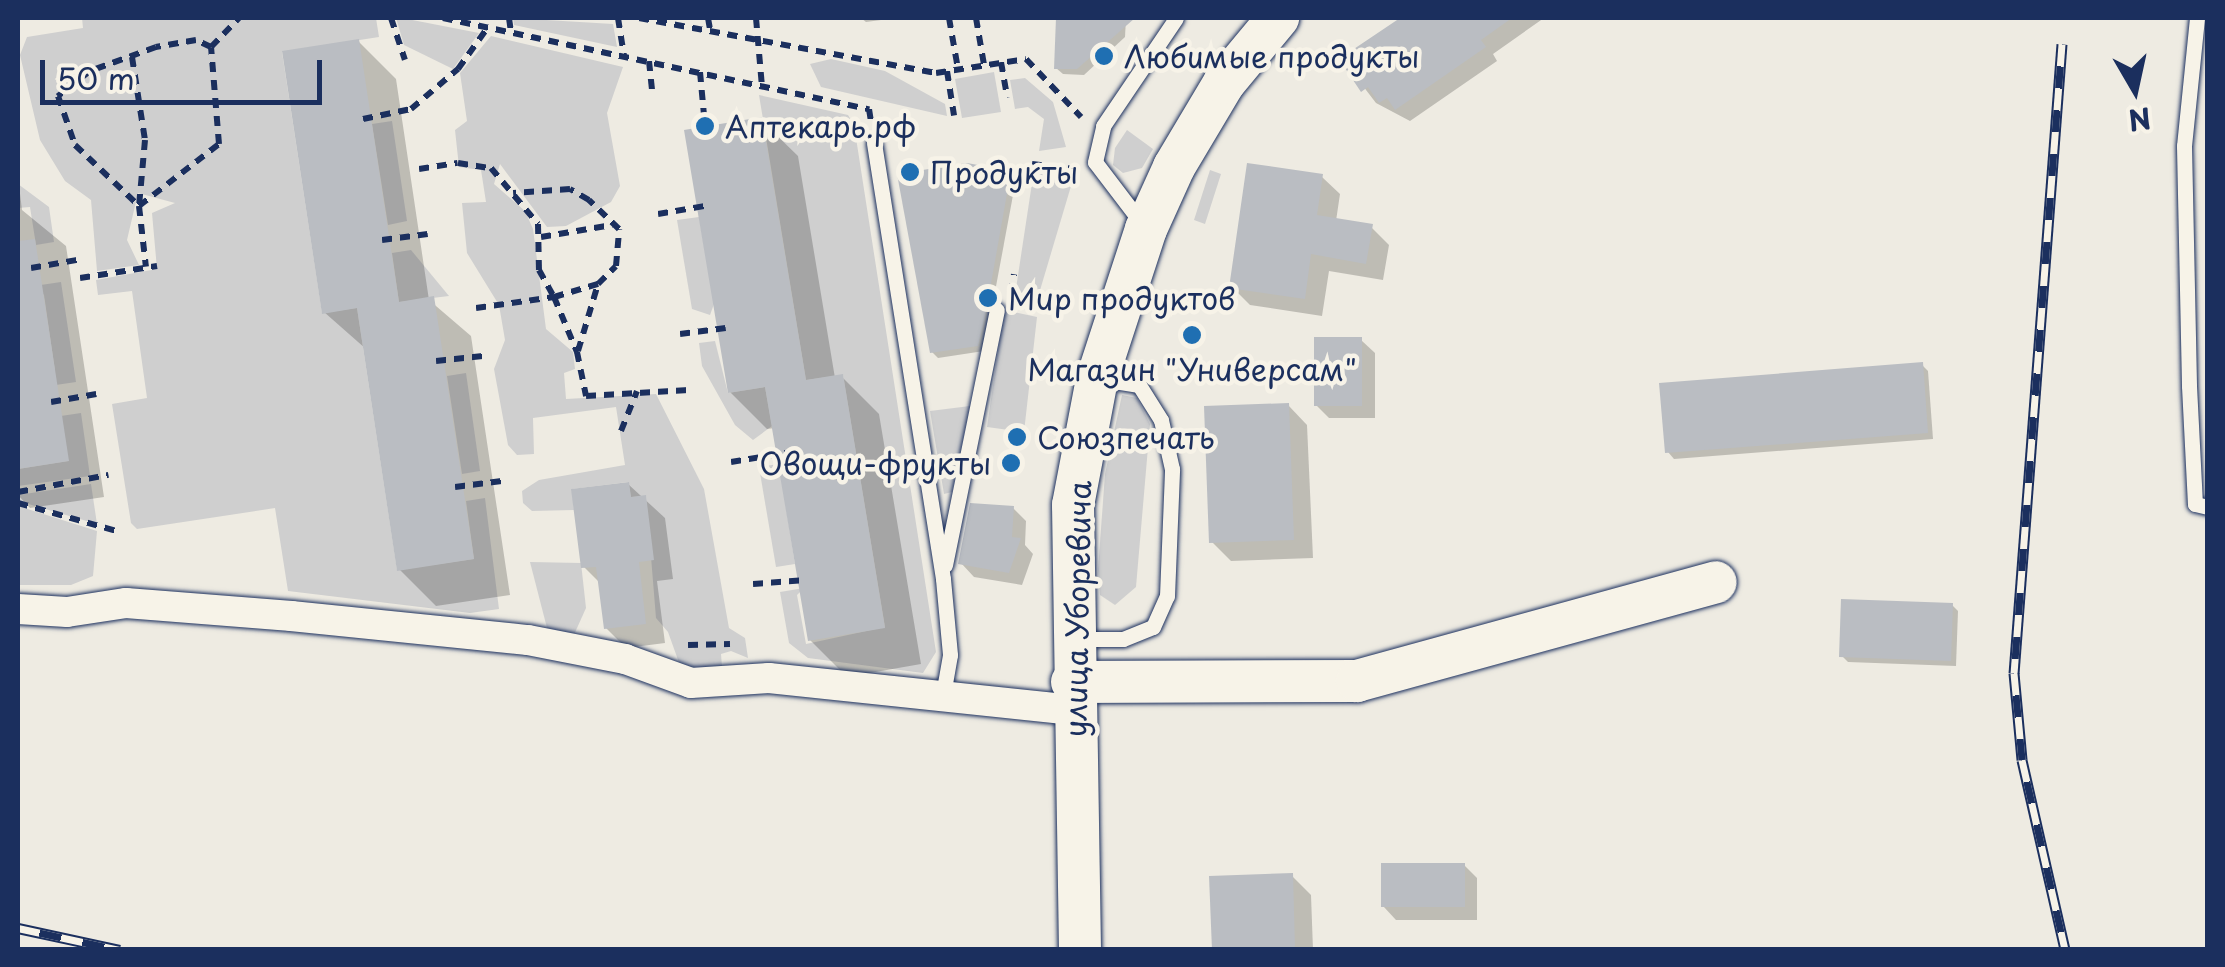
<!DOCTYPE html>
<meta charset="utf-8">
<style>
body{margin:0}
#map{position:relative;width:2225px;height:967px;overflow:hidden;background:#eeebe2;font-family:"Playpen Sans",sans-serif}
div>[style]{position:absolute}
.green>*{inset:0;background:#cfcfcf}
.shadow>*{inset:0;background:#0003}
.building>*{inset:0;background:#babdc2}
.path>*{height:6px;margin-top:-3px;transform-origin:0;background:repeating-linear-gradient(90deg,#1b2f5e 0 10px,transparent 0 18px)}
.roads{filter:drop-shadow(0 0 2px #1b2f5e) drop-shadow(0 0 2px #1b2f5e)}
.service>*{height:15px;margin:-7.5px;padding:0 7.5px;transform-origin:7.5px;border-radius:7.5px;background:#f7f3e8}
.minor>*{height:30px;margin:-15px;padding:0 15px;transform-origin:15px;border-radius:15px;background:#f7f3e8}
.secondary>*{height:42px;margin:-21px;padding:0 21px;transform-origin:21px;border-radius:21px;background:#f7f3e8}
.rail>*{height:11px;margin-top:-5.5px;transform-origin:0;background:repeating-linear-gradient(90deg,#f7f3e8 0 22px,#1b2f5e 0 44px);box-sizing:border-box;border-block:2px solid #1b2f5e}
.dots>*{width:28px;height:28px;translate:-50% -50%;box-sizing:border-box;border:5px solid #f7f3e8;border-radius:50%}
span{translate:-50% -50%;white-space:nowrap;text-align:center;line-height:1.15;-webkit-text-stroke:9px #f7f3e8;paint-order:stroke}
.poi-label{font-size:30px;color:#1b2f5e}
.left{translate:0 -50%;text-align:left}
.right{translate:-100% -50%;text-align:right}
.street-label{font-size:30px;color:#1b2f5e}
.frame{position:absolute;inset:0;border:20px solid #1b2f5e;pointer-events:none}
.north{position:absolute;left:2085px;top:40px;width:100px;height:100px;-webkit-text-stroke:8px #f7f3e8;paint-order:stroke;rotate:171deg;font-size:28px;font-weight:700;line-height:40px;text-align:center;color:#1b2f5e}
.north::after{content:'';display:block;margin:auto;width:35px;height:45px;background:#1b2f5e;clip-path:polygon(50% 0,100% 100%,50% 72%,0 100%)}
.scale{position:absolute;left:40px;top:60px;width:282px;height:45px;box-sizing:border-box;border:5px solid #1b2f5e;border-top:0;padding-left:12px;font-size:30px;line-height:35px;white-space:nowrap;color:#1b2f5e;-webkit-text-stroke:8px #f7f3e8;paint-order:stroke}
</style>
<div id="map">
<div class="green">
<div style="clip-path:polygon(82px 18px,376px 18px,379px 37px,282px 52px,322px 313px,357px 308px,397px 570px,474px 559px,466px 501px,485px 498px,499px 609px,470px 613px,288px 591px,275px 508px,137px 529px,131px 523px,112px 404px,147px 398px,132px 291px,98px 295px,96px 280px,157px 269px,152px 213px,175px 203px,138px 193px,127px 240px,139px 265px,97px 271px,91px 200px,65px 181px,40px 140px,20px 55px,27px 37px,83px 28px)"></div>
<div style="clip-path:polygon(396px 18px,402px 18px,479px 33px,453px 69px,404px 45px)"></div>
<div style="clip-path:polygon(513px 18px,613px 24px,617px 47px,514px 25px)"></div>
<div style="clip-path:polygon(491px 36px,623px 67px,607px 113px,620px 186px,611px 202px,566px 226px,547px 227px,500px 164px,494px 184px,525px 211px,533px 229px,546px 329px,573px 352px,575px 369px,564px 373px,566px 399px,656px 394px,704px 489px,729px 628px,745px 638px,748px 658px,731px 651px,721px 654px,722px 667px,682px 671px,668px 632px,656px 618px,646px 496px,631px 497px,628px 482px,572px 489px,574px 510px,532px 511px,523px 503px,522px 491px,539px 480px,625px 465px,616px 407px,533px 418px,534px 454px,517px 455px,508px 445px,494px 369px,505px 340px,499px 305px,467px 253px,462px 203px,486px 202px,481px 170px,459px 167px,455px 130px,467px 121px,460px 73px)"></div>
<div style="clip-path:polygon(831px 59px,885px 71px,945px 104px,947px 116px,821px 87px,810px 64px)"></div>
<div style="clip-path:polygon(994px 72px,1001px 112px,962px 118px,955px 79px)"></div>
<div style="clip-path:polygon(1025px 78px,1053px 102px,1066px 147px,1039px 151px,1044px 119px,1028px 107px,1015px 109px,1010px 80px)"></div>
<div style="clip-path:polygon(759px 95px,848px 115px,854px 125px,936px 652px,923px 673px,808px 658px,789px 643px,780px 592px,804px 588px,797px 595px,806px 644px,885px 627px,843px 375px,806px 380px)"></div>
<div style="clip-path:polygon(392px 121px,407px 221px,388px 225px,372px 124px)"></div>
<div style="clip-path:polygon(1127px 130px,1153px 149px,1142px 168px,1123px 173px,1113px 165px,1115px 148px)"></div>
<div style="clip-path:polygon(1034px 170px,1074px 176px,1038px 297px,1015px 295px)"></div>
<div style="clip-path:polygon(1210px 170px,1221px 174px,1205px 224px,1194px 220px)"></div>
<div style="clip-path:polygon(18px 184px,49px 207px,54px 242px,36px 245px,30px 207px,18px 208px)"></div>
<div style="clip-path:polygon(699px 217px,714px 304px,710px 315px,692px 309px,677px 220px)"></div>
<div style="clip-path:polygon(411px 250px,449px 296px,399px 302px,392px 253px)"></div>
<div style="clip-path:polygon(61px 282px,76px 382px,49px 386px,55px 371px,44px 295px,34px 286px)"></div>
<div style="clip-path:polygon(1004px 310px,1037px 317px,1024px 432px,987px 427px)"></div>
<div style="clip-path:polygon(715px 341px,728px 393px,765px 387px,772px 426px,753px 440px,735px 425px,702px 366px,699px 343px)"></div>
<div style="clip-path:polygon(466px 373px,480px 471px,462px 474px,447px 376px)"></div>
<div style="clip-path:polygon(1122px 395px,1137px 398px,1150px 424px,1136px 587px,1115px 605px,1100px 595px,1098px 570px,1105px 474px)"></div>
<div style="clip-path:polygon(970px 406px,952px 492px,944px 494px,930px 411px)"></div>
<div style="clip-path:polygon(81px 413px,90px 476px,18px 486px,18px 469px,68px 461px,54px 417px)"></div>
<div style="clip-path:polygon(779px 464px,795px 564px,776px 567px,759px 467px)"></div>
<div style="clip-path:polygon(91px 484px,97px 524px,18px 501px,18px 495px)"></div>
<div style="clip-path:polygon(18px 506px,97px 531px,93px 576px,71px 585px,18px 585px)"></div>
<div style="clip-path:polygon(530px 562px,581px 563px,586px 608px,573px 637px,547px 628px)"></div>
</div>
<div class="shadow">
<div style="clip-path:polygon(861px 18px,896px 18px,866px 22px)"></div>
<div style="clip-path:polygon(1059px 18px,1126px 18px,1125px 37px,1084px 75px,1063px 74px,1056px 68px)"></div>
<div style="clip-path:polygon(1404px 18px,1544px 18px,1493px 54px,1497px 61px,1410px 121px,1376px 103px,1343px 60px)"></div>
<div style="clip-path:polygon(359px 42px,396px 79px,429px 300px,471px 336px,510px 595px,436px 606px,399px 569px,366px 349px,324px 312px)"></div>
<div style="clip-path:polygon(761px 120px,798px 156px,835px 378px,842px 377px,879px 414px,921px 664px,847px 677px,810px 640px,775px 428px,767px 429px,730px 392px)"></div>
<div style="clip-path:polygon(1010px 173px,1016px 179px,984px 351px,938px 358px,932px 352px)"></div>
<div style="clip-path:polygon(18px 177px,22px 210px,66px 246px,104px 497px,30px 508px,18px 495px)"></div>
<div style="clip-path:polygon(1322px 177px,1340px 194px,1336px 221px,1371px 227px,1389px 245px,1383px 280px,1329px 271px,1322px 316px,1250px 305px,1232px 287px)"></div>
<div style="clip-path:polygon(1361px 340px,1375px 353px,1375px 418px,1329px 418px,1316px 405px)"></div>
<div style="clip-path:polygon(1922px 365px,1928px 371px,1933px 439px,1674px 459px,1668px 452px)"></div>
<div style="clip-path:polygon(1288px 405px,1307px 425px,1313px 558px,1231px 561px,1212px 542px)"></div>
<div style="clip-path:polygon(628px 484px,665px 518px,673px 579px,657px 581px,665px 643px,626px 648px,606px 628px,601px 584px,584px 567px)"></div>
<div style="clip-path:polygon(1013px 508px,1026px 521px,1025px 545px,1033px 554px,1022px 585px,974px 577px,961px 563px)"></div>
<div style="clip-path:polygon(1952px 605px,1958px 611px,1956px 666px,1848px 662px,1842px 656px)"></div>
<div style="clip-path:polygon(1464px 865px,1477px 878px,1477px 920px,1396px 920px,1383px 906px)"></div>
<div style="clip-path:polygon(1292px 876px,1311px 895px,1313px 950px,1214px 950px)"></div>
</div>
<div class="building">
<div style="clip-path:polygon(1056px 18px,1135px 18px,1077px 69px,1054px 69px)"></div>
<div style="clip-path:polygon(1400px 18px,1512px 18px,1481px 40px,1486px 47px,1395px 110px,1387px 98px,1379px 103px,1368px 87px,1361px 92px,1339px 59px)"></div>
<div style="clip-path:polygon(359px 39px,399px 302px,434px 296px,474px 559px,397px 571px,357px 308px,322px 314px,282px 51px)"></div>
<div style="clip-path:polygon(762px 117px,806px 380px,843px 374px,885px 628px,808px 641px,765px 387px,728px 393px,684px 130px)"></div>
<div style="clip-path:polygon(967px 163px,1011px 171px,987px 306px,978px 346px,930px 353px,897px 174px)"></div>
<div style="clip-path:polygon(1247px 163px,1323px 174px,1317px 215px,1373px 224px,1366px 264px,1311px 254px,1305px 299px,1229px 288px)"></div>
<div style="clip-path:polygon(35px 239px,69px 461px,18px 469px,18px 241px)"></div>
<div style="clip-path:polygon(1314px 337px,1362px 337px,1362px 406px,1314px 406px)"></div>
<div style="clip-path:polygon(1923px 362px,1928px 433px,1665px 453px,1659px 383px)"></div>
<div style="clip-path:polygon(1289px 403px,1294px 540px,1209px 543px,1204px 406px)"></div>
<div style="clip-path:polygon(629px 482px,631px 497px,646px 495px,654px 560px,639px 562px,646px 624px,604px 629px,596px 567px,581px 568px,571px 489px)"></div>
<div style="clip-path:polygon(970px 503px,1014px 506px,1012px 537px,1021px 538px,1009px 573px,958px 564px)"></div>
<div style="clip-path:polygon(1841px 599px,1953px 603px,1951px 661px,1839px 657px)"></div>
<div style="clip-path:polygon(1381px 863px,1465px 863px,1465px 907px,1381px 907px)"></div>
<div style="clip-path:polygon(1293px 873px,1295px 950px,1212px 950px,1209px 876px)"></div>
</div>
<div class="path">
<div style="left:391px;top:18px;width:44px;rotate:71.6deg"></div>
<div style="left:443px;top:18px;width:436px;rotate:12.1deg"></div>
<div style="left:869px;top:109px;width:13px;rotate:81deg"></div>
<div style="left:509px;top:18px;width:14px;rotate:82deg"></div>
<div style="left:618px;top:18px;width:38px;rotate:81deg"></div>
<div style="left:639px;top:18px;width:302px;rotate:10.5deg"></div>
<div style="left:936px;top:73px;width:91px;rotate:-8.8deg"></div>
<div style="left:1026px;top:59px;width:80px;rotate:46.5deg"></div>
<div style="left:708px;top:18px;width:11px;rotate:80deg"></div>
<div style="left:756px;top:18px;width:68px;rotate:85deg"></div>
<div style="left:949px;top:18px;width:52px;rotate:80deg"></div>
<div style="left:976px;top:18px;width:48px;rotate:80.3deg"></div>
<div style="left:211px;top:47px;width:17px;rotate:-155deg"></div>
<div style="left:196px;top:40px;width:41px;rotate:170.1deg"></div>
<div style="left:156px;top:47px;width:70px;rotate:160deg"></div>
<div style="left:90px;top:71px;width:41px;rotate:142deg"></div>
<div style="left:58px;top:96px;width:52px;rotate:70.9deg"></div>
<div style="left:75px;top:145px;width:88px;rotate:43.6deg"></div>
<div style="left:139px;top:206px;width:101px;rotate:-37.8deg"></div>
<div style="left:219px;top:144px;width:97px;rotate:-94.7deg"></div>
<div style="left:211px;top:47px;width:40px;rotate:-46deg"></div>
<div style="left:132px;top:57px;width:84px;rotate:81.1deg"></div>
<div style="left:145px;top:140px;width:66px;rotate:95.2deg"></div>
<div style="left:139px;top:206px;width:61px;rotate:83.5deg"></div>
<div style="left:649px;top:61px;width:30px;rotate:84deg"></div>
<div style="left:1001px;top:62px;width:36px;rotate:80deg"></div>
<div style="left:947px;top:71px;width:45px;rotate:81deg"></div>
<div style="left:700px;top:72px;width:54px;rotate:84.7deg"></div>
<div style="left:363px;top:119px;width:49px;rotate:-11.8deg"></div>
<div style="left:411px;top:109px;width:62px;rotate:-40.4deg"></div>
<div style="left:458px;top:69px;width:52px;rotate:-54.5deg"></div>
<div style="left:1032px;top:164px;width:42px;rotate:6.8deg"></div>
<div style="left:419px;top:169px;width:39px;rotate:-9deg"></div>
<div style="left:458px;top:163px;width:33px;rotate:9deg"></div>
<div style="left:491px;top:168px;width:73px;rotate:50deg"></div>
<div style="left:538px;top:224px;width:46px;rotate:88.8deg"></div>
<div style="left:539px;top:270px;width:31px;rotate:61deg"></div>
<div style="left:554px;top:297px;width:46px;rotate:-16.5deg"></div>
<div style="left:598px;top:284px;width:25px;rotate:-45deg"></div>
<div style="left:616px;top:266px;width:37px;rotate:-85deg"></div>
<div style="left:619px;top:229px;width:42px;rotate:-136deg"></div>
<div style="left:589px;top:200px;width:22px;rotate:-150deg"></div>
<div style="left:570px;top:189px;width:57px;rotate:176deg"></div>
<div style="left:658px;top:214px;width:48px;rotate:-9.7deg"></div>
<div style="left:541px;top:237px;width:72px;rotate:-9.6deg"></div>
<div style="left:382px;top:240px;width:46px;rotate:-7.4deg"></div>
<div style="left:31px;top:268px;width:47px;rotate:-9.9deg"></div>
<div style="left:80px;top:278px;width:78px;rotate:-8.9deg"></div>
<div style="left:1011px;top:293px;width:19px;rotate:-81deg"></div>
<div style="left:476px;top:308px;width:79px;rotate:-8deg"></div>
<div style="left:554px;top:297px;width:60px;rotate:67.3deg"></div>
<div style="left:577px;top:352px;width:45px;rotate:78.4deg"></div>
<div style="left:586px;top:396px;width:103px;rotate:-3.3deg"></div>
<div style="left:680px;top:334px;width:46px;rotate:-7.4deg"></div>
<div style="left:578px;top:351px;width:70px;rotate:-73.4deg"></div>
<div style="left:436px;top:361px;width:47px;rotate:-6.1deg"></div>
<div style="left:51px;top:402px;width:46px;rotate:-10.1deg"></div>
<div style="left:621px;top:431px;width:43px;rotate:-68.2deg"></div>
<div style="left:731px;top:462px;width:55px;rotate:-9.5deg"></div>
<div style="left:455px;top:487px;width:47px;rotate:-7.3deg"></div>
<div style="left:18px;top:492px;width:92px;rotate:-10.7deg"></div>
<div style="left:18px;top:503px;width:102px;rotate:15.9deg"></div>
<div style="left:753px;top:584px;width:53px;rotate:-4.3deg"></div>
<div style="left:688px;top:645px;width:42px;rotate:-1.4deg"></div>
</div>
<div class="roads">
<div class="service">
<div style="left:2197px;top:18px;width:129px;rotate:95.8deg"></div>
<div style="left:2184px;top:146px;width:240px;rotate:88.8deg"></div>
<div style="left:2189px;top:386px;width:118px;rotate:87.1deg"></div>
<div style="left:2195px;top:504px;width:13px;rotate:13deg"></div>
<div style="left:874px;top:143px;width:441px;rotate:81deg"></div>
<div style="left:943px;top:579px;width:76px;rotate:84.7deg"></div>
<div style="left:950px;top:655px;width:40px;rotate:100deg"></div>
<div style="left:1143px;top:225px;width:79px;rotate:-127.3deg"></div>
<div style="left:1095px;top:162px;width:37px;rotate:-77deg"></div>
<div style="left:1103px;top:126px;width:130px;rotate:-55.9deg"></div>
<div style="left:945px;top:565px;width:260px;rotate:-78.5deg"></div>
<div style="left:1080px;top:639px;width:43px"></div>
<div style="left:1123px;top:639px;width:32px;rotate:-22deg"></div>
<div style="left:1153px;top:627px;width:34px;rotate:-66deg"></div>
<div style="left:1167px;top:596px;width:127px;rotate:-87.7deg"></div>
<div style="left:1172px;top:469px;width:50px;rotate:-102.7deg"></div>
<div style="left:1161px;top:420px;width:41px;rotate:-122.2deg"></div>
<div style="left:1139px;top:385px;width:38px;rotate:-171deg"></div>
</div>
<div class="minor">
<div style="left:18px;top:609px;width:49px;rotate:3.5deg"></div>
<div style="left:67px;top:612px;width:60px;rotate:-8.7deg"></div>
<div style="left:126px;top:603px;width:166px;rotate:4.5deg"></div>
<div style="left:291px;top:616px;width:238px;rotate:5.8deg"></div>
<div style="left:528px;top:640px;width:99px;rotate:11.1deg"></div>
<div style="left:625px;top:659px;width:70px;rotate:20deg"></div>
<div style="left:691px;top:683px;width:78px;rotate:-3.7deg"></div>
<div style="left:769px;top:678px;width:306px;rotate:6deg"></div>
</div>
<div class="secondary">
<div style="left:1072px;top:682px;width:285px;rotate:-0.2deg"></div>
<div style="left:1357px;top:681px;width:372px;rotate:-15.4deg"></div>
<div style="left:1080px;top:950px;width:445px;rotate:-90.9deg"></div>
<div style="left:1073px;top:505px;width:128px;rotate:-79.2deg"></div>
<div style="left:1097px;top:379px;width:158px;rotate:-71.9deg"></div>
<div style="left:1146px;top:229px;width:68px;rotate:-65.7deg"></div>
<div style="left:1174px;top:167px;width:98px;rotate:-59.2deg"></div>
<div style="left:1224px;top:83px;width:85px;rotate:-50.3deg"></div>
</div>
</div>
<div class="rail">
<div style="left:2062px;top:44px;width:631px;rotate:94.36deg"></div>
<div style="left:2014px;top:673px;width:87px;rotate:84.7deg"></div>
<div style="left:2022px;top:760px;width:195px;rotate:77.2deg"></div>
<div style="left:18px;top:928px;width:104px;rotate:12.2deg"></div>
</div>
<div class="dots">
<div style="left:1104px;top:56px;background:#1f6fb2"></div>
<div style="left:705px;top:126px;background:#1f6fb2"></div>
<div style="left:910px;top:172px;background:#1f6fb2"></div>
<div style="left:988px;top:298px;background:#1f6fb2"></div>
<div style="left:1192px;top:335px;background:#1f6fb2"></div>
<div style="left:1017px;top:437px;background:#1f6fb2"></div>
<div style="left:1011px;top:463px;background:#1f6fb2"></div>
</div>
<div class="poi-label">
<span class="left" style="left:1124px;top:56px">Любимые продукты</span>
<span class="left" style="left:725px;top:126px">Аптекарь.рф</span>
<span class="left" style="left:930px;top:172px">Продукты</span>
<span class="left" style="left:1008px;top:298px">Мир продуктов</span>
<span style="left:1192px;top:369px">Магазин "Универсам"</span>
<span class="left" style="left:1037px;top:437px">Союзпечать</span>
<span class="right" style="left:991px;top:463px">Овощи-фрукты</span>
</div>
<div class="street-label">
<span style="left:1077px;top:609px;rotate:-89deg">улица Уборевича</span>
</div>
<div class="frame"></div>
<div class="north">N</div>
<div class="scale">50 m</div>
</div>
